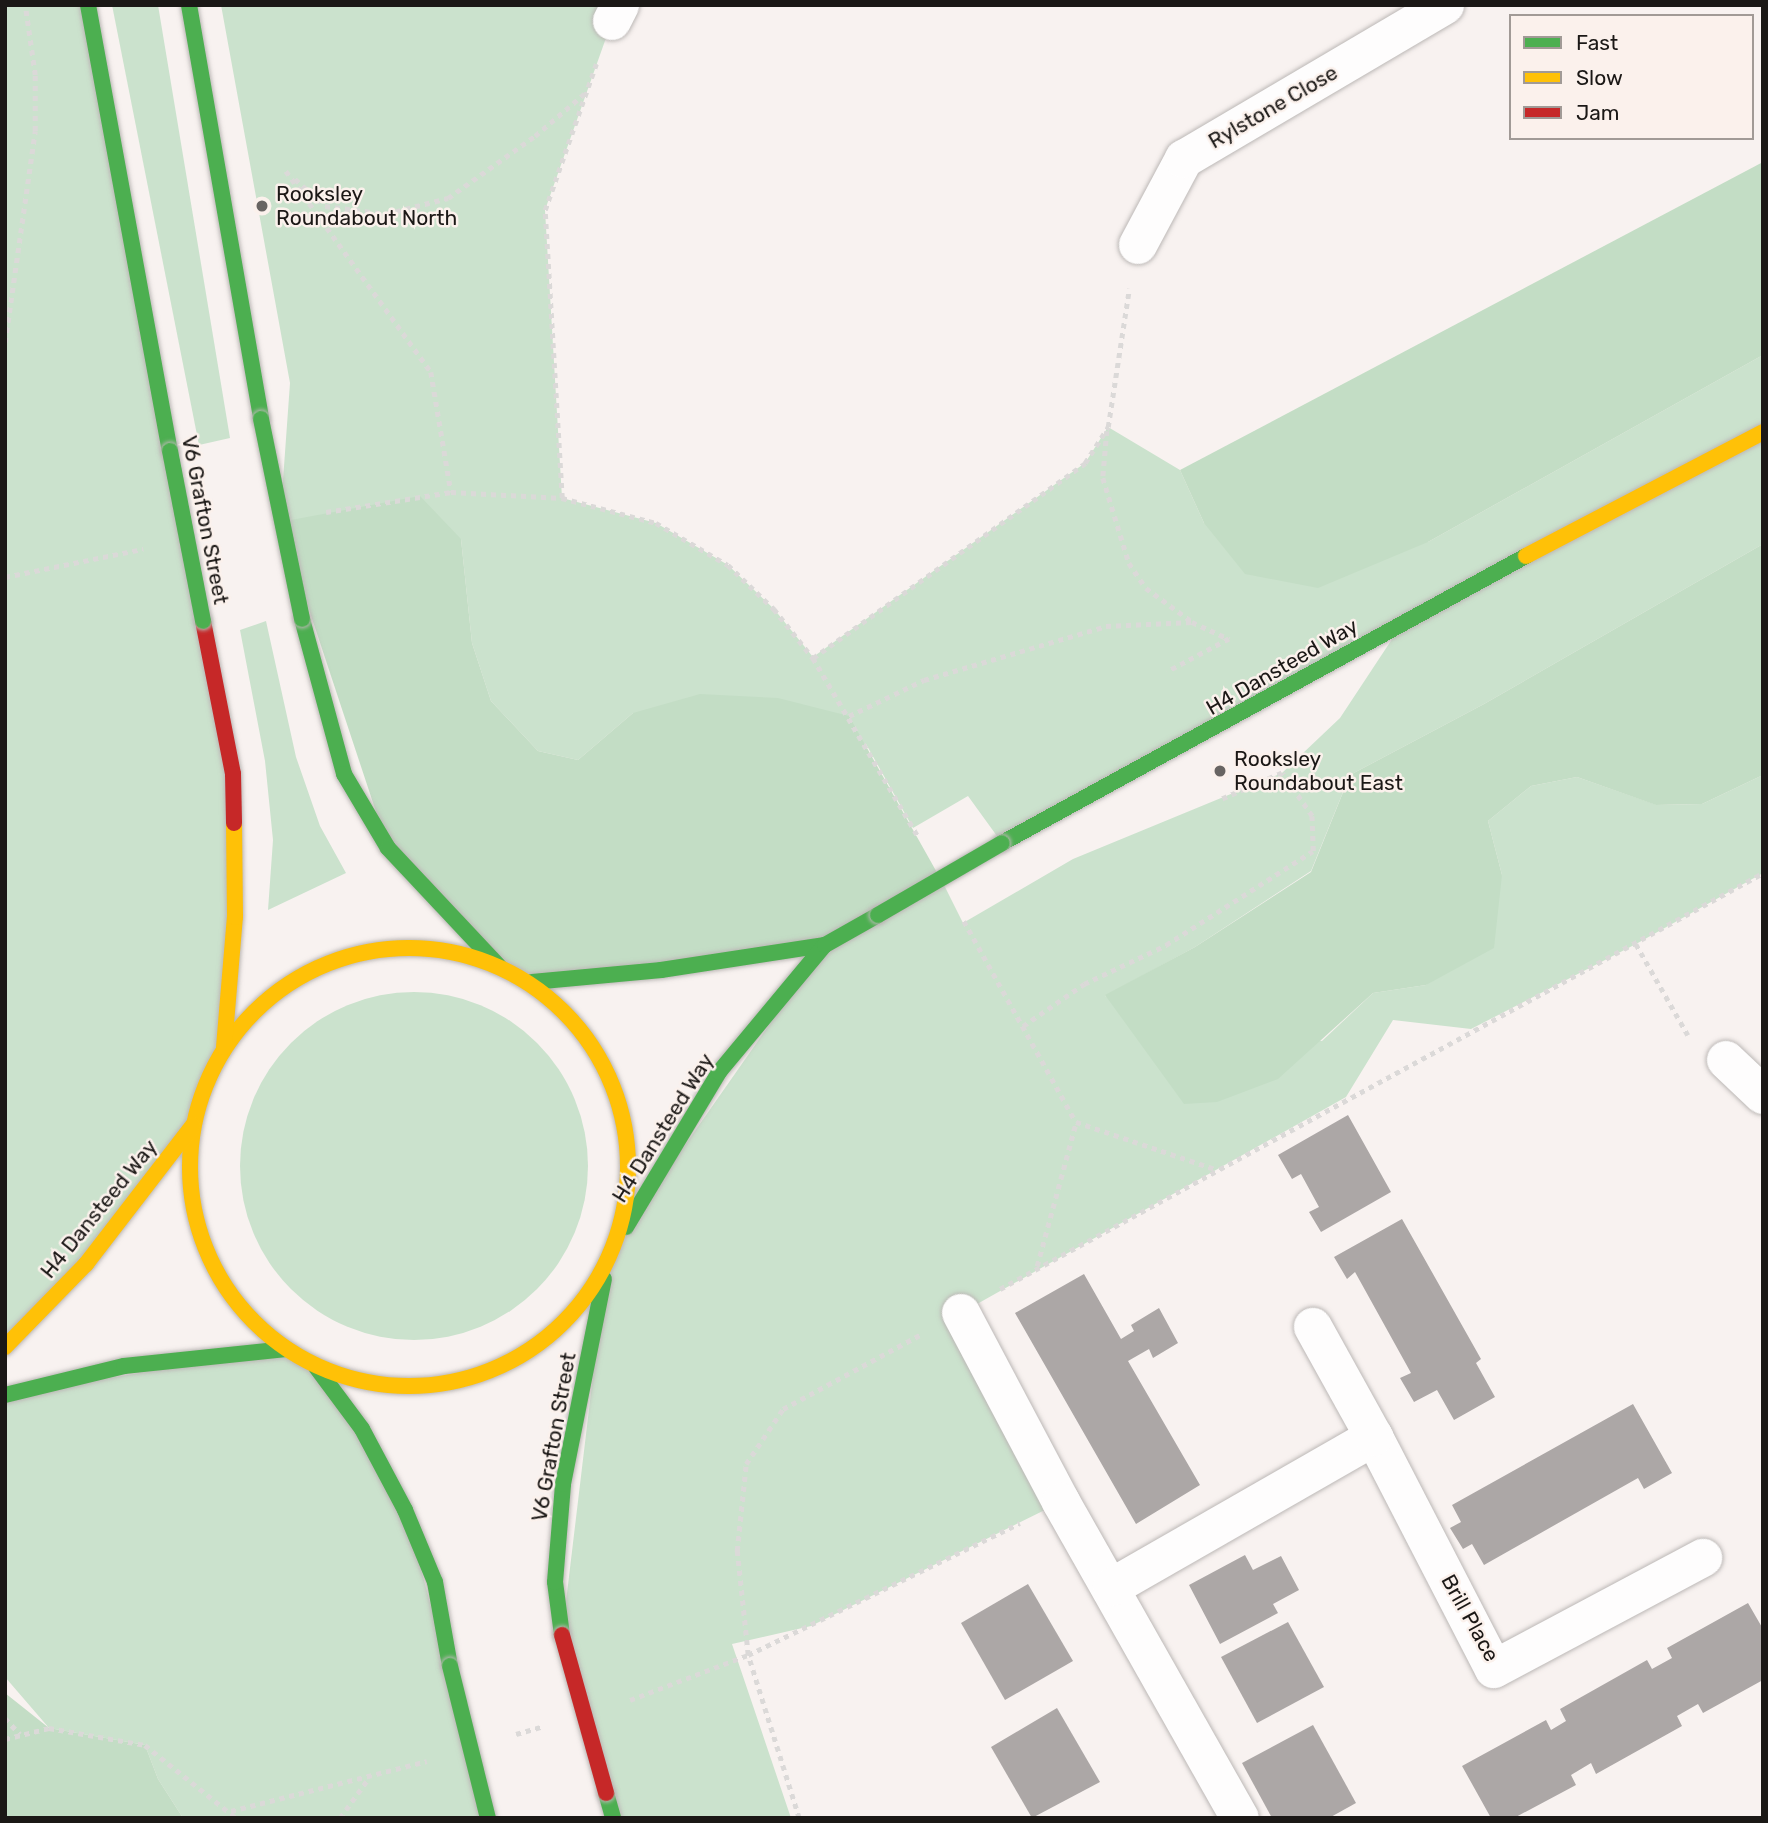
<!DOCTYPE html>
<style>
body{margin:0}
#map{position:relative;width:1768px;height:1823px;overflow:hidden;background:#f8f2f0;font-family:Rubik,sans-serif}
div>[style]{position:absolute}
.green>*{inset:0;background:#cbe2cd}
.round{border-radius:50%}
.forest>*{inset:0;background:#c3ddc5}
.building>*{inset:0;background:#aca7a6}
.path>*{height:4.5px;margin-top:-2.25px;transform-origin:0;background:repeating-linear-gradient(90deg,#dbd9d8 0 5px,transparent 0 10px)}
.roads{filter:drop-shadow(0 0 2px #bcb8b6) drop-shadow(0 0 2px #bcb8b6)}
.street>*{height:38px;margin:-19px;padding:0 19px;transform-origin:19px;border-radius:19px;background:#fefdfd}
.fast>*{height:16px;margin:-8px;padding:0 8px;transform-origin:8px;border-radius:8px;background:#4caf50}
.slow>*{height:16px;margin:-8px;padding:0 8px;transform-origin:8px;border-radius:8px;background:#ffc107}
.slow>.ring{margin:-8px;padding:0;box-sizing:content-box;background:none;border:16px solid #ffc107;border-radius:50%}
.jam>*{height:16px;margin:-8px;padding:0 8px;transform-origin:8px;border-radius:8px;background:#c62828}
.bridges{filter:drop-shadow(0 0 2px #bcb8b6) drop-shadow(0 0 2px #bcb8b6)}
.fast-bridge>*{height:16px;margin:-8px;padding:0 8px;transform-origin:8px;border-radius:8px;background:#4caf50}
.jam-bridge>*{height:16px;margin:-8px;padding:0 8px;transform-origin:8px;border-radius:8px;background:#c62828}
.dots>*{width:19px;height:19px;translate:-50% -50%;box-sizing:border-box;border:4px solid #fbf1ec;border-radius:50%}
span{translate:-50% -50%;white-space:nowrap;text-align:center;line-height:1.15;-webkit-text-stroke:5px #fbf1ec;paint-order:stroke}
.street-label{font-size:21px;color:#1b1816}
.poi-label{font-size:21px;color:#1b1816}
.left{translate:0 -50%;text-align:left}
.frame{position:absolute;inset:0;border:7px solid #1b1816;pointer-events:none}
.legend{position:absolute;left:1509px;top:14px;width:245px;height:126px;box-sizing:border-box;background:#fbf1ec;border:2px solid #a19a96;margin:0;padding:9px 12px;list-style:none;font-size:21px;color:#1b1816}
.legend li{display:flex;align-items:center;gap:14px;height:35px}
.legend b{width:35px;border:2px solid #a19a96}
</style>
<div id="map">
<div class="green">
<div style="clip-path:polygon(5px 5px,88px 5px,233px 774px,224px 1047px,193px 1125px,5px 1347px)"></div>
<div style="clip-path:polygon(112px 5px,158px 5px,230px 438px,199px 445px)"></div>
<div style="clip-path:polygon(221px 5px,604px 5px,612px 21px,545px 210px,562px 498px,656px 523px,728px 565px,774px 609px,813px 657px,1085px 463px,1108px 427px,1180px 470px,1204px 523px,1428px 542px,1763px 355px,1763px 544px,1484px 704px,1350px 775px,1311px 871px,1195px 947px,1105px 996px,1322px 1041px,1373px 993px,1426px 985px,1502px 875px,1488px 821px,1531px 786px,1577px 777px,1657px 805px,1702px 804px,1763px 775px,1763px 873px,1636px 944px,1471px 1029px,1393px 1020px,1346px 1097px,961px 1313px,1061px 1502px,811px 1626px,732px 1644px,791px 1818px,613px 1818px,562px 1635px,606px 1267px,620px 1238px,825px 945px,944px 885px,963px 923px,1073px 859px,1282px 773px,1340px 718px,1404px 621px,1002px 843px,968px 796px,913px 828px,866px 744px,633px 713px,578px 760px,538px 751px,491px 701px,472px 643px,461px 539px,280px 522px,290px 383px)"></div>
<div style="clip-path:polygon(266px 621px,296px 757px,320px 826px,346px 873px,268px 910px,273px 840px,265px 761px,240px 630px)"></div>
<div class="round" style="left:240px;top:992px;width:348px;height:348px"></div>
<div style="clip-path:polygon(286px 1349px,316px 1367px,405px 1510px,488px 1818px,183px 1818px,158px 1779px,145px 1745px,49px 1728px,5px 1677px,5px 1395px)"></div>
</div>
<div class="forest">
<div style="clip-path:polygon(1763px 162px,1763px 355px,1428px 542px,1318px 588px,1245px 574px,1204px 523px,1180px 470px)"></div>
<div style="clip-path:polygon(420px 496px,461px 539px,472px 643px,491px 701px,538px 751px,578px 760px,633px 713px,700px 694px,778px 698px,849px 716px,944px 885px,825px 945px,532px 982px,499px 967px,388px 848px,280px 522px)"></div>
<div style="clip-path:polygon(1763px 544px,1763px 775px,1702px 804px,1656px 805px,1577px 777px,1531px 786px,1488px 821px,1502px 875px,1494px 948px,1426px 985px,1373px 993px,1278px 1079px,1217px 1102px,1184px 1104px,1105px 995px,1195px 947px,1311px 872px,1350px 775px,1484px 704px)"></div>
<div style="clip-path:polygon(5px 1693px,49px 1728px,145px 1745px,158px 1779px,183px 1818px,5px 1818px)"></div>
</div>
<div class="building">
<div style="clip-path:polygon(1348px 1115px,1391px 1192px,1321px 1232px,1309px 1212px,1319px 1207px,1301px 1174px,1292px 1179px,1278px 1155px)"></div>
<div style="clip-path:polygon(1402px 1219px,1481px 1359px,1476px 1363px,1495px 1397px,1454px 1420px,1437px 1390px,1414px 1402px,1400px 1378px,1411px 1373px,1355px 1272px,1347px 1279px,1334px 1257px)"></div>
<div style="clip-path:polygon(1084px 1274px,1121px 1339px,1134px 1331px,1131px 1325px,1159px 1308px,1178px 1343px,1153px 1358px,1149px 1349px,1128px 1361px,1200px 1485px,1136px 1524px,1015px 1313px)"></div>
<div style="clip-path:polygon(1633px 1404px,1672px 1473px,1644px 1489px,1638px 1478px,1484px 1565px,1472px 1544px,1463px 1549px,1450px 1528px,1461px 1522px,1452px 1505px)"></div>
<div style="clip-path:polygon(1245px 1555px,1253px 1570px,1281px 1556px,1299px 1590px,1273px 1604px,1278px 1613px,1220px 1644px,1189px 1585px)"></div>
<div style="clip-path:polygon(1028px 1584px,1073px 1661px,1005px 1700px,961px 1623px)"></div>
<div style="clip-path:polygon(1748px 1603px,1763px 1629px,1763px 1680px,1703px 1713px,1698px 1704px,1677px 1716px,1682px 1726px,1596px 1774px,1591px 1763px,1571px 1775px,1576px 1785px,1514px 1818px,1491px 1818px,1462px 1766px,1546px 1720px,1551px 1730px,1566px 1721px,1560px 1709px,1647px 1660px,1652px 1669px,1672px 1658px,1667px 1648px)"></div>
<div style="clip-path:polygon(1288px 1622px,1324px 1687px,1257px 1723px,1221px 1657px)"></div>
<div style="clip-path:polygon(1057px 1708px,1100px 1782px,1032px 1818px,991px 1747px)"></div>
<div style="clip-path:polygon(1313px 1725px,1356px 1803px,1329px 1818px,1272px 1818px,1242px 1763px)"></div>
</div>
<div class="path">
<div style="left:286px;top:171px;width:248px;rotate:54.2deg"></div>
<div style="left:431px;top:372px;width:122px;rotate:80.5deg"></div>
<div style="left:295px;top:179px;width:40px;rotate:42deg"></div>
<div style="left:325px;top:206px;width:62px;rotate:7.5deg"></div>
<div style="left:386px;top:214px;width:64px;rotate:-14.5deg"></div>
<div style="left:448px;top:198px;width:107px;rotate:-35.5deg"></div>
<div style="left:535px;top:136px;width:65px;rotate:-40.6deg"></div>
<div style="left:5px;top:342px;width:213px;rotate:-81.9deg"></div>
<div style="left:35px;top:131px;width:56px;rotate:-90deg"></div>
<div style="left:35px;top:75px;width:71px;rotate:-98.1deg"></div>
<div style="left:1107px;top:431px;width:47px;rotate:94.9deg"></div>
<div style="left:1103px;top:478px;width:89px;rotate:73deg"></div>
<div style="left:1129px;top:563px;width:30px;rotate:56deg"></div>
<div style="left:1146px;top:588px;width:56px;rotate:36.3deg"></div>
<div style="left:562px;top:498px;width:97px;rotate:14.9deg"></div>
<div style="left:656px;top:523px;width:83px;rotate:30.3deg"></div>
<div style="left:728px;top:565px;width:64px;rotate:43.7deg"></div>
<div style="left:774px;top:609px;width:63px;rotate:51.5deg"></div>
<div style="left:813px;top:658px;width:207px;rotate:59.5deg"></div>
<div style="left:326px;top:512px;width:127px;rotate:-9.1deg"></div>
<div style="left:451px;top:492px;width:111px;rotate:3.1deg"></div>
<div style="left:562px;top:498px;width:289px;rotate:-93.4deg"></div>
<div style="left:545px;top:210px;width:155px;rotate:-70.7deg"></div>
<div style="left:5px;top:577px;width:141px;rotate:-11.5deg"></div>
<div style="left:813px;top:658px;width:335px;rotate:-35.6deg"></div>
<div style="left:1085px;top:463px;width:43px;rotate:-57.4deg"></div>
<div style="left:1108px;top:427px;width:140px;rotate:-81.3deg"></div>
<div style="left:849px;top:716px;width:83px;rotate:-25.6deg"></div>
<div style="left:924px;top:680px;width:190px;rotate:-16.5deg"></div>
<div style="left:1106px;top:626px;width:86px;rotate:-2.7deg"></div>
<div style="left:1192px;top:622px;width:41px;rotate:24.7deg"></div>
<div style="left:1229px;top:639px;width:70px;rotate:152deg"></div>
<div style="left:964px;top:921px;width:230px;rotate:60.9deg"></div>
<div style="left:1636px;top:944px;width:105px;rotate:60.3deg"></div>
<div style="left:1023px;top:1026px;width:74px;rotate:-34.5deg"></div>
<div style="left:1084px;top:984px;width:91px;rotate:-25.4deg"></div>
<div style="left:1166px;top:945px;width:174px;rotate:-32.6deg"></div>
<div style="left:1313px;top:851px;width:35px;rotate:-92deg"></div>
<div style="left:1312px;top:816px;width:52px;rotate:-124.9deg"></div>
<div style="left:1282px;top:773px;width:68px;rotate:156.5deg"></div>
<div style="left:1037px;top:1266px;width:149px;rotate:-74.8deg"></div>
<div style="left:1076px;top:1122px;width:147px;rotate:18.7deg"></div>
<div style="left:1000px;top:1289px;width:869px;rotate:-28.6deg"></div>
<div style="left:630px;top:1700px;width:126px;rotate:-20.9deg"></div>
<div style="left:748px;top:1655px;width:302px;rotate:-25.9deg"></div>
<div style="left:5px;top:1718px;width:22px;rotate:47deg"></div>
<div style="left:516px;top:1734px;width:26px;rotate:-16deg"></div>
<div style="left:5px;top:1739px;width:45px;rotate:-14deg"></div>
<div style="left:49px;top:1728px;width:97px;rotate:10deg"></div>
<div style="left:145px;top:1745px;width:117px;rotate:38.7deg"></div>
<div style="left:231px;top:1811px;width:202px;rotate:-14.3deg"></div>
<div style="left:340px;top:1818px;width:48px;rotate:-54.3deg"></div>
<div style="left:799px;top:1818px;width:171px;rotate:-107.4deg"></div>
<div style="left:748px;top:1655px;width:105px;rotate:-96deg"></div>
<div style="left:737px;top:1551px;width:87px;rotate:-84.1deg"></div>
<div style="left:746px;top:1464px;width:66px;rotate:-56.1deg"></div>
<div style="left:783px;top:1409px;width:156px;rotate:-28.4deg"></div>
</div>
<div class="roads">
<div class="street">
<div style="left:612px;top:21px;width:18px;rotate:-63deg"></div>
<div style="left:1138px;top:245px;width:98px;rotate:-61.9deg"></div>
<div style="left:1184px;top:159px;width:303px;rotate:-30.5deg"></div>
<div style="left:1726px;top:1060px;width:51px;rotate:43.4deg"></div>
<div style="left:961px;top:1313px;width:214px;rotate:62.1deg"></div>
<div style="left:1061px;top:1502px;width:363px;rotate:60.5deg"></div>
<div style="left:1374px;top:1437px;width:261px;rotate:62.7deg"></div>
<div style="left:1494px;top:1669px;width:237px;rotate:-28deg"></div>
<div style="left:1112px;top:1587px;width:302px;rotate:-29.8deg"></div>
<div style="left:1374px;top:1437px;width:126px;rotate:-119deg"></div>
</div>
<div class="fast">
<div style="left:88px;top:5px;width:453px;rotate:79.6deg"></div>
<div style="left:189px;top:5px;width:420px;rotate:80.1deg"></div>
<div style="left:302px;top:619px;width:161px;rotate:74.8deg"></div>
<div style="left:344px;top:774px;width:86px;rotate:59.3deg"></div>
<div style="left:388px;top:848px;width:161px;rotate:46.8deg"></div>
<div style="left:1002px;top:843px;width:597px;rotate:-28.71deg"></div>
<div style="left:532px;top:982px;width:130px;rotate:-5.3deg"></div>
<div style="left:661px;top:970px;width:166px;rotate:-8.7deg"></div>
<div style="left:626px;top:1227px;width:181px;rotate:-59deg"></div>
<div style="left:719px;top:1072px;width:165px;rotate:-50.2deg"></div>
<div style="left:825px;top:945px;width:61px;rotate:-29.5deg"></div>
<div style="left:316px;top:1367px;width:77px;rotate:53.4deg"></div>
<div style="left:362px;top:1429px;width:92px;rotate:62deg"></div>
<div style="left:405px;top:1510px;width:78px;rotate:67.4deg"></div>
<div style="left:435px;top:1582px;width:85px;rotate:79.9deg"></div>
<div style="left:5px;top:1395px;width:122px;rotate:-13.7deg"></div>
<div style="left:124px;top:1366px;width:163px;rotate:-6deg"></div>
<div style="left:562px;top:1635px;width:53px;rotate:-97.5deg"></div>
<div style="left:555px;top:1582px;width:98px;rotate:-85.3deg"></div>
<div style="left:563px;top:1484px;width:209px;rotate:-78.7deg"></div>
<div style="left:606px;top:1793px;width:26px;rotate:74deg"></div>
</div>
<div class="slow">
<div style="left:1526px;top:556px;width:267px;rotate:-27.6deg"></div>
<div class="ring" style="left:190px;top:948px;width:422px;height:422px"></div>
<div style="left:224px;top:1047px;width:130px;rotate:-85.2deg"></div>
<div style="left:235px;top:917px;width:94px;rotate:-90.6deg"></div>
<div style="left:5px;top:1347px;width:116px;rotate:-45.7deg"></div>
<div style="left:86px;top:1264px;width:175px;rotate:-52.4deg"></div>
</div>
<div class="jam">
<div style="left:203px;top:621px;width:156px;rotate:78.9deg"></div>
<div style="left:233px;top:774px;width:49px;rotate:88.8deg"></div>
</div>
</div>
<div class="bridges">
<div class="fast-bridge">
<div style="left:261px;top:419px;width:204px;rotate:78.4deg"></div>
<div style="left:170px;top:451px;width:173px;rotate:79deg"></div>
<div style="left:878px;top:915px;width:143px;rotate:-30.1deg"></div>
<div style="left:450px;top:1666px;width:157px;rotate:76deg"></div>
</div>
<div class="jam-bridge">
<div style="left:562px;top:1635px;width:164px;rotate:74.4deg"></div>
</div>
</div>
<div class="dots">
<div style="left:262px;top:206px;background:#686462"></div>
<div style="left:1220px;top:771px;background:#686462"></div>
</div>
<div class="street-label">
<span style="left:1273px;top:107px;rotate:-30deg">Rylstone Close</span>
<span style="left:205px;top:520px;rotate:79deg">V6 Grafton Street</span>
<span style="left:1282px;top:667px;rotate:-30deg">H4 Dansteed Way</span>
<span style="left:663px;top:1128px;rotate:-58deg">H4 Dansteed Way</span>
<span style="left:99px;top:1209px;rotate:-51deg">H4 Dansteed Way</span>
<span style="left:554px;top:1437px;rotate:-80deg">V6 Grafton Street</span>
<span style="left:1470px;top:1618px;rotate:61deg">Brill Place</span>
</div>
<div class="poi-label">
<span class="left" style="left:276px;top:206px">Rooksley<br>Roundabout North</span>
<span class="left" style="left:1234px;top:771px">Rooksley<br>Roundabout East</span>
</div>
<div class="frame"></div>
<ul class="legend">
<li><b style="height:9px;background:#4caf50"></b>Fast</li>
<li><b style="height:9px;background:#ffc107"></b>Slow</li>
<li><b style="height:9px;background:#c62828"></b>Jam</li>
</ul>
</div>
